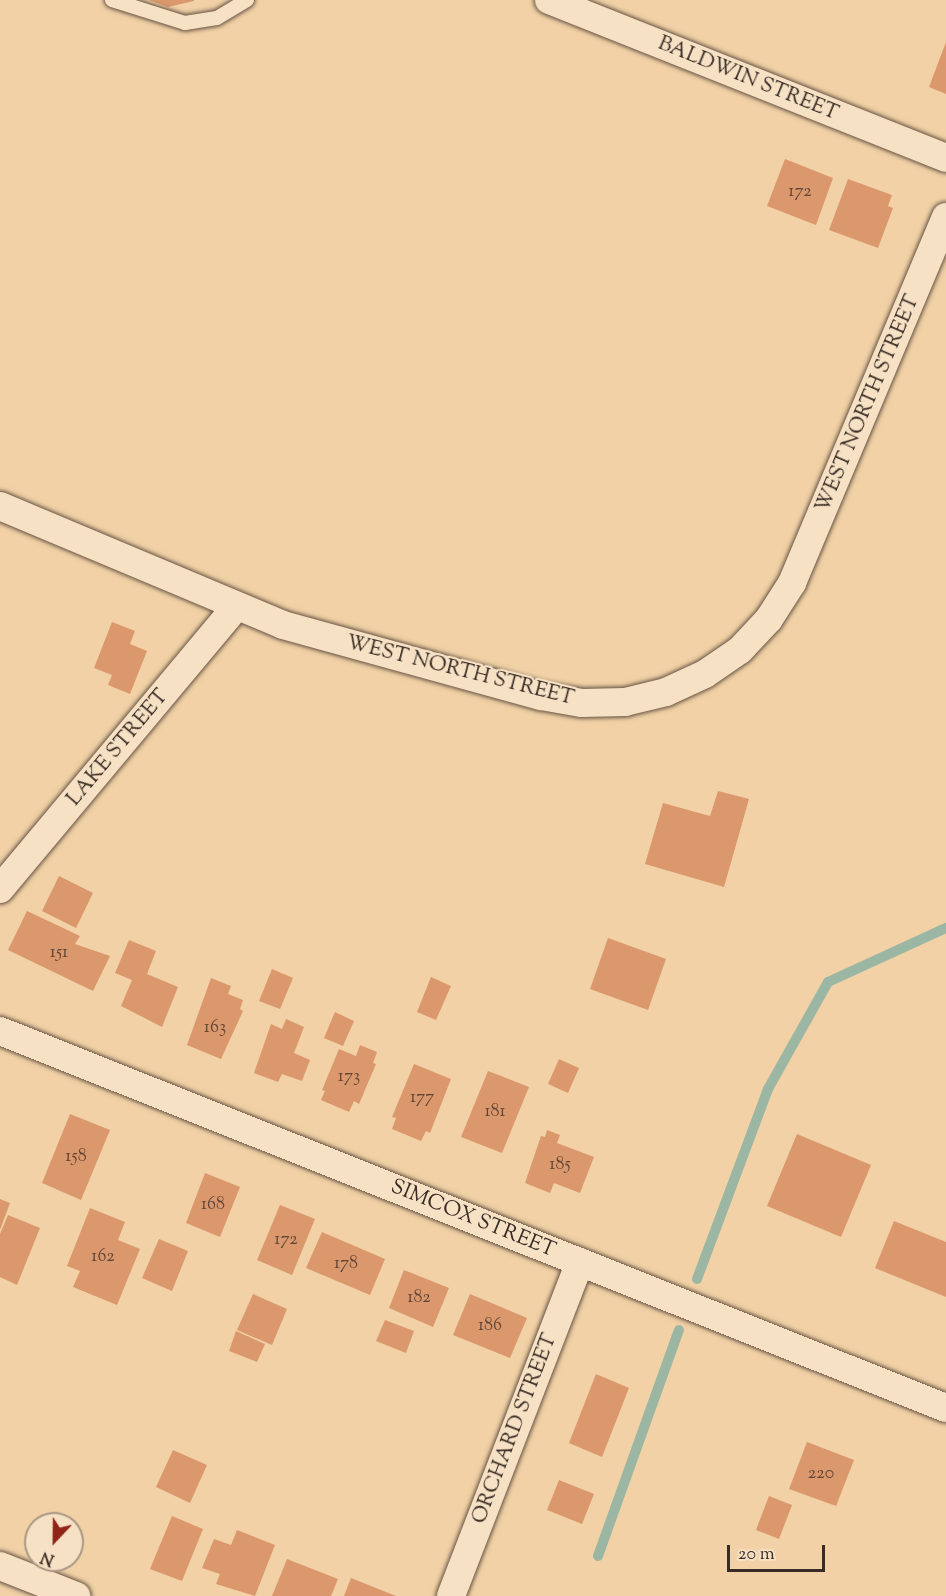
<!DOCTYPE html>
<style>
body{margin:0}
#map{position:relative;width:946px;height:1596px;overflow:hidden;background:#f1d1a5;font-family:"Sorts Mill Goudy",serif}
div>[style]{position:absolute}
.stream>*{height:10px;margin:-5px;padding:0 5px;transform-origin:5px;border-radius:5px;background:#9bb7a4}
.building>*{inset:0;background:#db986d}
.roads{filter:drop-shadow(0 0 2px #675445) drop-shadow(0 0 2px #675445)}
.lane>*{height:14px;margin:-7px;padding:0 7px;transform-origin:7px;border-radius:7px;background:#f6e1c4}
.street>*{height:28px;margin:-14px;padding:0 14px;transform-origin:14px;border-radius:14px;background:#f6e1c4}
span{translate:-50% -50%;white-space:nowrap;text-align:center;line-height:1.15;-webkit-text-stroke:4.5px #f6e1c4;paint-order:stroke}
.number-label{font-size:18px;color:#624637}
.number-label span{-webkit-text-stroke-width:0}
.street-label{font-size:21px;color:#392b25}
.north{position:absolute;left:24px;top:1512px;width:60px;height:60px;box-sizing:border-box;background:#f6e1c4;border:2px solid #aa9884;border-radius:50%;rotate:202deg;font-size:16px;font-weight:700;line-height:24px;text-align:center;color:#392b25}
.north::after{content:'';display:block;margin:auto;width:21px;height:27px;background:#8f2418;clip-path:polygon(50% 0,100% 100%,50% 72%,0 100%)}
.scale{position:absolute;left:727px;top:1545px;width:98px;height:27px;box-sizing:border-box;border:3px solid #392b25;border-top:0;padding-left:8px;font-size:18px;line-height:21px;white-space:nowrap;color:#392b25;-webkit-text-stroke:4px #f6e1c4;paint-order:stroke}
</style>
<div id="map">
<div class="stream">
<div style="left:697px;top:1279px;width:203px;rotate:-69.5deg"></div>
<div style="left:768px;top:1089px;width:123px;rotate:-60.7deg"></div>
<div style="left:828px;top:982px;width:130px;rotate:-24.6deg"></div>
<div style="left:598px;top:1556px;width:240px;rotate:-70.3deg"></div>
</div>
<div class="building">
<div style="clip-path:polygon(149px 0,194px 0,194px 1px,168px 7px)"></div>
<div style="clip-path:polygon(946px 42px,946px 94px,929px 87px)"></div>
<div style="clip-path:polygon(785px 159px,833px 178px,816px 225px,767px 206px)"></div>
<div style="clip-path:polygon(848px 179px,892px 195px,888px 206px,893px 208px,878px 248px,829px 230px)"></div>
<div style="clip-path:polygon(112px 622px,135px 631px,130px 644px,147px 651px,130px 694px,108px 685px,112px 675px,94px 668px)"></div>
<div style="clip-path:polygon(718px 791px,749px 799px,724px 887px,645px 864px,663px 803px,710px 816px)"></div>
<div style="clip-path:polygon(59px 876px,93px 893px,76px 928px,42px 911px)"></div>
<div style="clip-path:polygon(27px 911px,80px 936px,75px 944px,110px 956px,93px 991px,8px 950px)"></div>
<div style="clip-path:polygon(608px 938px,666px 959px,648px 1010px,590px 989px)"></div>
<div style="clip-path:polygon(129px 940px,156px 951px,147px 974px,178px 987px,162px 1027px,121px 1006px,132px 980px,115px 973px)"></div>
<div style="clip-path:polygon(272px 969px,293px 978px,280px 1009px,259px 1001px)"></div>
<div style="clip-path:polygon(431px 977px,451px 986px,436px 1020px,417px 1012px)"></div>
<div style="clip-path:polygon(211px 978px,231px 986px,228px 994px,243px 1000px,240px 1009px,243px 1011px,221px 1059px,187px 1045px)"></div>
<div style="clip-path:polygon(335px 1012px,354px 1021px,343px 1046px,324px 1038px)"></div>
<div style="clip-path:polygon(286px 1019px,304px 1027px,294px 1053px,310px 1060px,302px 1081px,282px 1074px,278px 1082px,254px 1073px,271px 1024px,282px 1029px)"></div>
<div style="clip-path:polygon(360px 1045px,377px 1052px,373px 1063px,376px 1064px,359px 1104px,354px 1101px,349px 1112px,321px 1100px,325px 1091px,322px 1090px,339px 1049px,356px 1056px)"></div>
<div style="clip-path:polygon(559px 1059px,579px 1068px,568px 1093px,548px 1084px)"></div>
<div style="clip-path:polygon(414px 1064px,451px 1079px,430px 1133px,426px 1131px,421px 1141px,392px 1129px,396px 1118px,392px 1117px)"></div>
<div style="clip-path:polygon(488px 1071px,529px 1087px,502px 1153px,461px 1137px)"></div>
<div style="clip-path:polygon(70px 1114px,110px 1130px,81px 1200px,42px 1183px)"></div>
<div style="clip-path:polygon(547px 1130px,560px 1135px,557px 1143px,594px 1157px,580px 1193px,554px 1183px,550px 1193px,525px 1183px,541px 1136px,545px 1137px)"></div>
<div style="clip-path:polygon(797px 1134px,871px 1165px,841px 1237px,767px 1206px)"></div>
<div style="clip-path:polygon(205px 1173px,240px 1187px,220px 1237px,186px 1223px)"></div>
<div style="clip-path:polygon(0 1199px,10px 1203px,0 1230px)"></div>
<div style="clip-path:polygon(280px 1205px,315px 1219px,292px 1275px,257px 1260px)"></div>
<div style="clip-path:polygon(90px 1208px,125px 1222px,118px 1240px,140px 1249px,117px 1305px,73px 1287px,80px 1271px,67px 1266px)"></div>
<div style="clip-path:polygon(8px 1215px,40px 1228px,17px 1285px,0 1277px,0 1234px)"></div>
<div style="clip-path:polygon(894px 1221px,946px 1242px,946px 1297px,875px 1268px)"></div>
<div style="clip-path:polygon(322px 1232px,385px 1259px,370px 1295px,306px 1268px)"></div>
<div style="clip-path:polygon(159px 1239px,188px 1251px,172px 1291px,142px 1278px)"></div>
<div style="clip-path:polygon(404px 1270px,449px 1288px,433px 1327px,389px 1308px)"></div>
<div style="clip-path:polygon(253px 1294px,287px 1309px,272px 1345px,237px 1330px)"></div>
<div style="clip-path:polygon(470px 1294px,527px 1318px,510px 1358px,453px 1335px)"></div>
<div style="clip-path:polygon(385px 1320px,414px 1331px,406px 1353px,376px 1341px)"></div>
<div style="clip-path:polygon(236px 1331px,265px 1344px,257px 1362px,229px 1351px)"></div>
<div style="clip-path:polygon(596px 1374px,629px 1388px,602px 1457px,569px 1443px)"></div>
<div style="clip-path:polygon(807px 1442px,854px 1460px,836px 1506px,789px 1489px)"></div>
<div style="clip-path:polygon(173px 1450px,207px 1465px,190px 1503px,156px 1487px)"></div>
<div style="clip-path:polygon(559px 1480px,594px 1494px,582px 1524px,547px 1510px)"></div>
<div style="clip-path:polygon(769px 1496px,792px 1505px,779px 1539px,756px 1530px)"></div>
<div style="clip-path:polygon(172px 1516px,203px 1529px,182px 1581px,150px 1569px)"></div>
<div style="clip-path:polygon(237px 1530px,275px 1545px,255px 1596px,216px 1584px,220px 1574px,202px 1568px,214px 1539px,231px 1545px)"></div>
<div style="clip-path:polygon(287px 1559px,338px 1579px,331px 1596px,272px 1596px)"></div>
<div style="clip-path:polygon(351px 1578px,396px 1596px,344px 1596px)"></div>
</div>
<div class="roads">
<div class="lane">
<div style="left:112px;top:0;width:77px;rotate:17.5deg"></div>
<div style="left:185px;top:23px;width:32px;rotate:-9deg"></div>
<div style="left:217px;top:18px;width:35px;rotate:-31deg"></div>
</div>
<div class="street">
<div style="left:549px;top:0;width:427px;rotate:21.7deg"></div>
<div style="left:0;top:506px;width:307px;rotate:22.8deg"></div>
<div style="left:283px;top:625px;width:268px;rotate:15.4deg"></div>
<div style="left:541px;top:696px;width:42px;rotate:9.7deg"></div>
<div style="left:582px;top:703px;width:43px;rotate:-1.3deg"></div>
<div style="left:625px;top:702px;width:42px;rotate:-13.7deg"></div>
<div style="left:666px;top:692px;width:43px;rotate:-24.8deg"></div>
<div style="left:705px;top:674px;width:42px;rotate:-34.4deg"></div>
<div style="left:740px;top:650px;width:42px;rotate:-46.9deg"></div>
<div style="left:769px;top:619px;width:43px;rotate:-57.4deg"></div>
<div style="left:792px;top:583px;width:397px;rotate:-67.2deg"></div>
<div style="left:0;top:889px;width:368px;rotate:-50.1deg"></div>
<div style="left:0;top:1031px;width:1018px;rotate:21.73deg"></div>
<div style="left:0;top:1566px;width:82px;rotate:21.5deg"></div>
<div style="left:451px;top:1596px;width:358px;rotate:-68.9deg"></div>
</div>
</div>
<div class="number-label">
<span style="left:800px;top:192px">172</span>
<span style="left:59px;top:953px">151</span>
<span style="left:215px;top:1028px">163</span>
<span style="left:349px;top:1077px">173</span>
<span style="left:422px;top:1098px">177</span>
<span style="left:495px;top:1112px">181</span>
<span style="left:76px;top:1157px">158</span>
<span style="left:560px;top:1165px">185</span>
<span style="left:213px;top:1205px">168</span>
<span style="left:286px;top:1240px">172</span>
<span style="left:103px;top:1257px">162</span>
<span style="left:346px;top:1264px">178</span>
<span style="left:419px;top:1298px">182</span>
<span style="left:490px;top:1326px">186</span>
<span style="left:821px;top:1474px">220</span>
</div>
<div class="street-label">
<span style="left:748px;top:79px;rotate:22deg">BALDWIN STREET</span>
<span style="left:868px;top:404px;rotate:-67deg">WEST NORTH STREET</span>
<span style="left:460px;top:671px;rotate:14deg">WEST NORTH STREET</span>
<span style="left:118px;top:748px;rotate:-50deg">LAKE STREET</span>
<span style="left:473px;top:1219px;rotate:22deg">SIMCOX STREET</span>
<span style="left:515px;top:1429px;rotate:-69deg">ORCHARD STREET</span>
</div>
<div class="north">N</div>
<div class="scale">20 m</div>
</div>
